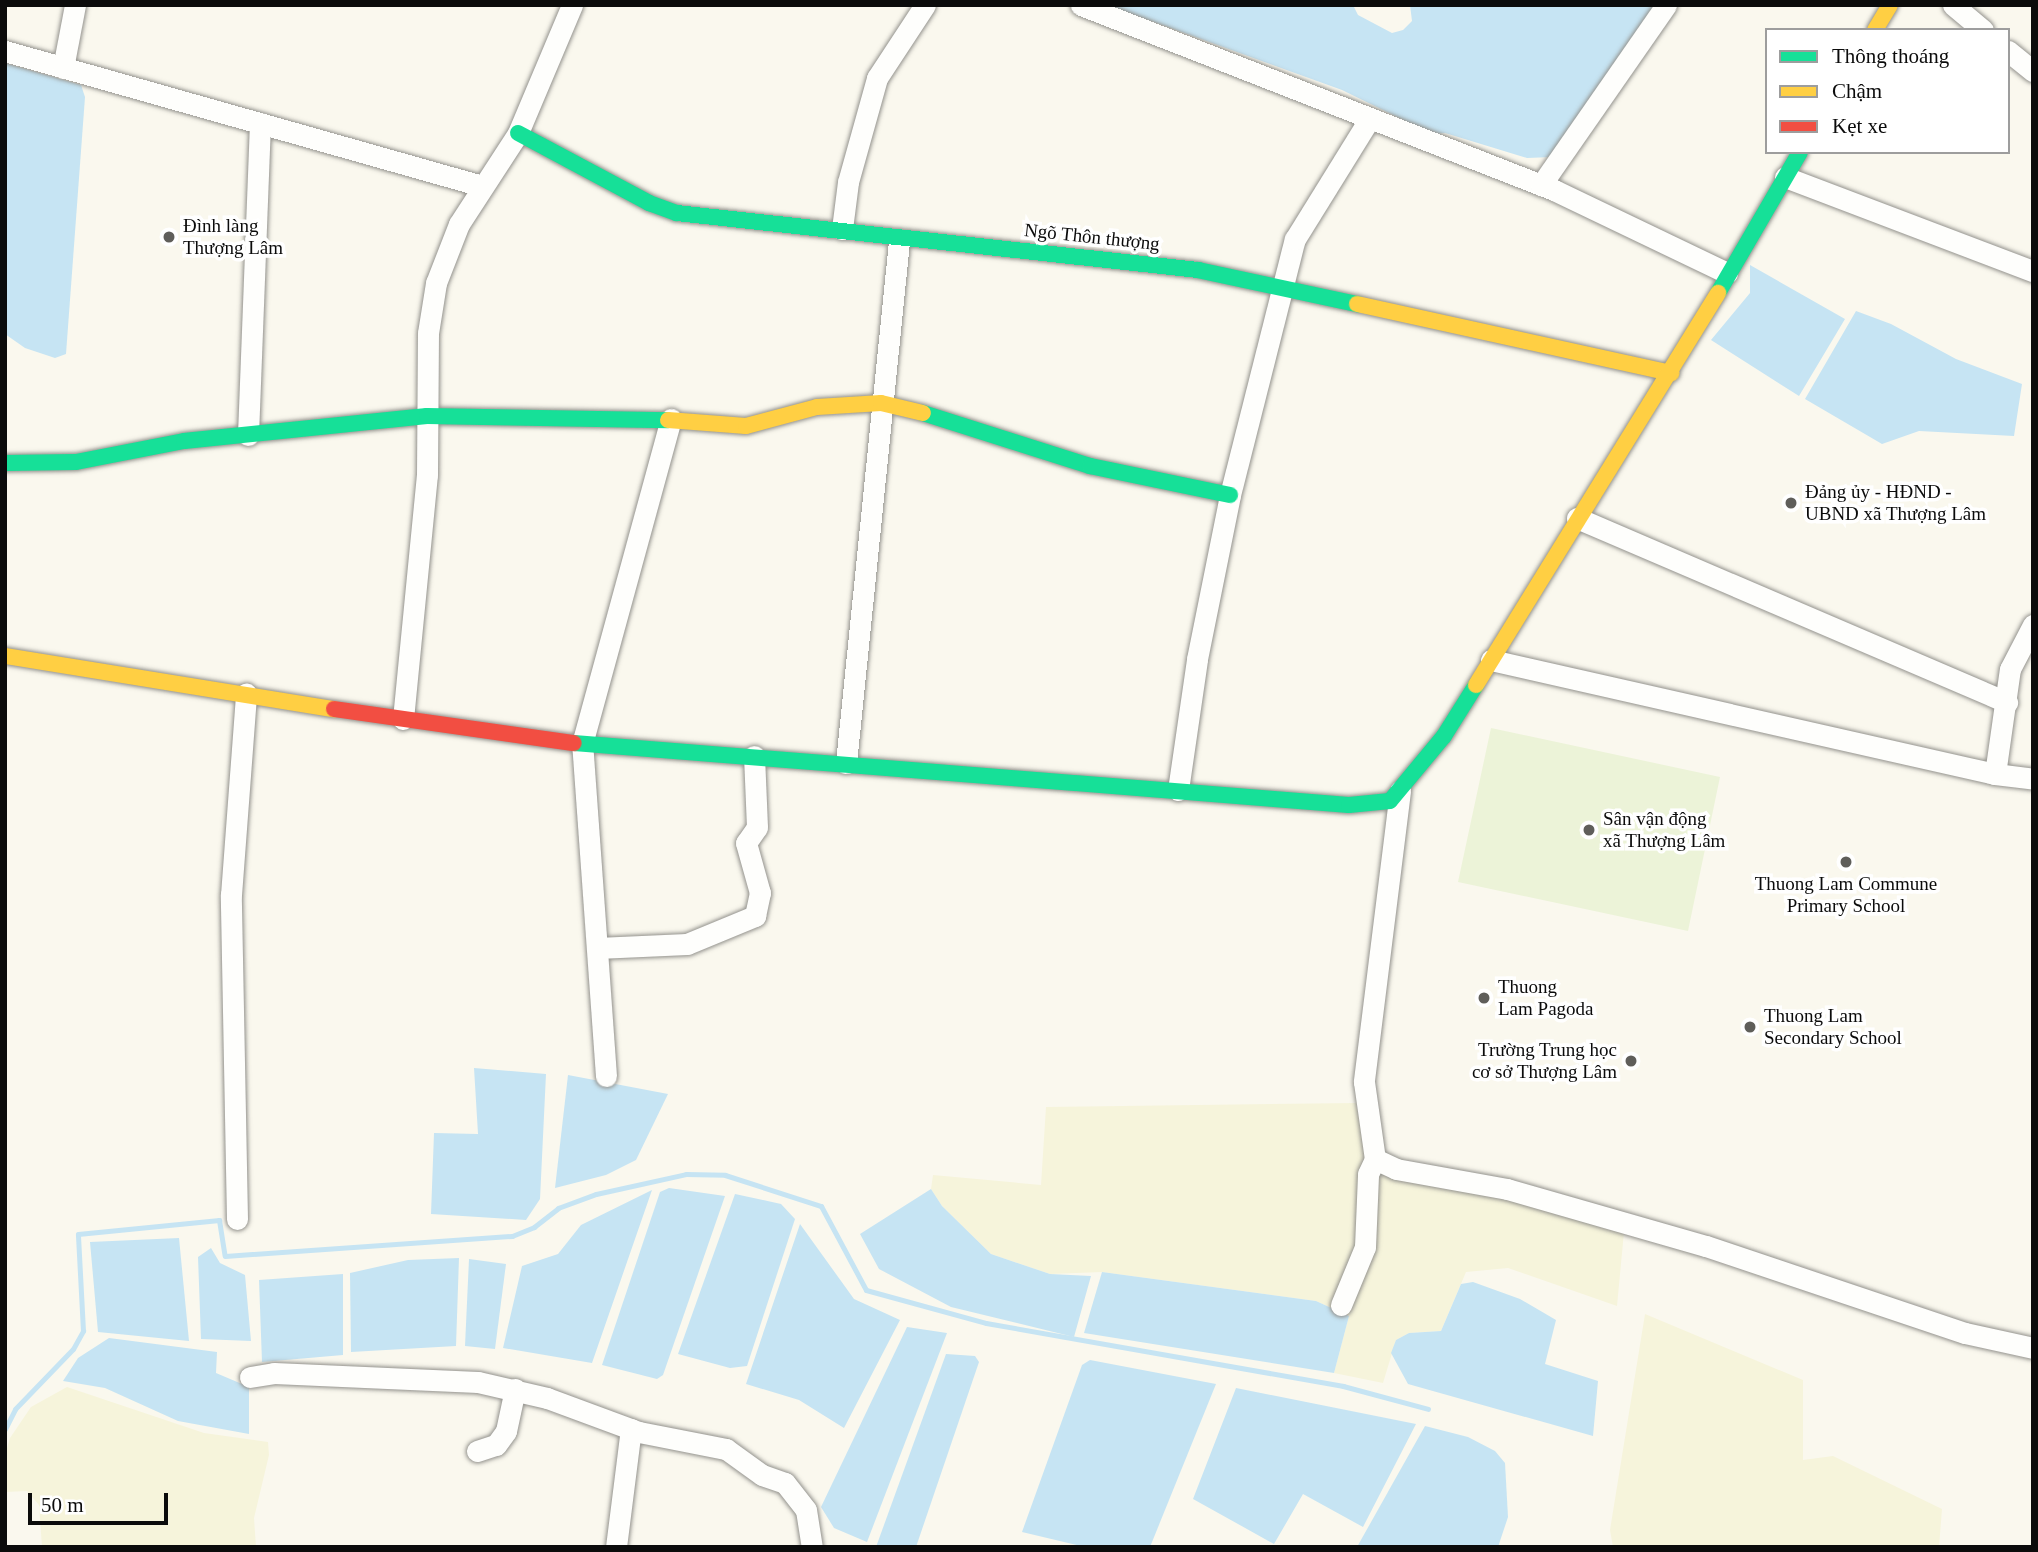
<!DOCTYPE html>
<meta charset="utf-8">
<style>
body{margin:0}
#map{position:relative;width:2038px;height:1552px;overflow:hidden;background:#faf8ee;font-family:"Times New Roman",serif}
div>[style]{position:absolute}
.farmland>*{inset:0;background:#f6f4db}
.pitch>*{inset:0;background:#ecf3d8}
.water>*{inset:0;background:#c6e4f3}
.stream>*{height:5px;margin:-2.5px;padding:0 2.5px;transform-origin:2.5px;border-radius:2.5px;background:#c6e4f3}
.roads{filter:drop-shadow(0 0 2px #93928d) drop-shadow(0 0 2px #93928d)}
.street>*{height:21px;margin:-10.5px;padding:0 10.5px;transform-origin:10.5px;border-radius:10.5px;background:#fefefc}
.fast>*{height:16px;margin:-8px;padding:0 8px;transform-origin:8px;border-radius:8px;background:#16e098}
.slow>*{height:16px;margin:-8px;padding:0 8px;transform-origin:8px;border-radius:8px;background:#ffcf43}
.jam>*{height:16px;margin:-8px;padding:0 8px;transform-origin:8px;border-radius:8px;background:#f24e42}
.dots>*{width:19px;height:19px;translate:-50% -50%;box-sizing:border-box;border:4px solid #fff;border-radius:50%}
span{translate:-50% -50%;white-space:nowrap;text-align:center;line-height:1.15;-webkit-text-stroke:7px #fff;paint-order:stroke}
.poi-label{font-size:19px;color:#0b0b0b}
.left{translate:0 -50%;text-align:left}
.right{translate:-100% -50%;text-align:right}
.street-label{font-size:19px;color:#0b0b0b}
.frame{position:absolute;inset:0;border:7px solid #0b0b0b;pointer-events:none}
.legend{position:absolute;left:1765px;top:28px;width:245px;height:126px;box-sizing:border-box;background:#fff;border:2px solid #9d9d9d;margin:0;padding:9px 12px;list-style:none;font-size:21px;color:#0b0b0b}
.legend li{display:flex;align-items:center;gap:14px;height:35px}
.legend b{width:35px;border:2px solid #9d9d9d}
.scale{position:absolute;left:28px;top:1493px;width:140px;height:32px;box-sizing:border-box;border:4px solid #0b0b0b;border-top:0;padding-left:9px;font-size:21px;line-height:24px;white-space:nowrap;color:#0b0b0b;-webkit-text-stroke:5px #fff;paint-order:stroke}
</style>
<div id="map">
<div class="farmland">
<div style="clip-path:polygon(1356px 1103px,1368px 1169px,1541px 1205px,1624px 1232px,1617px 1306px,1508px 1268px,1466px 1272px,1441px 1331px,1409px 1333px,1396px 1340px,1383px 1383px,1334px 1373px,1349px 1316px,1316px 1301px,1102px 1272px,1050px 1274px,991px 1254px,942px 1206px,931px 1189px,933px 1175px,1041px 1185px,1046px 1107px)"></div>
<div style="clip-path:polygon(1645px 1314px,1803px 1380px,1803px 1460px,1833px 1456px,1942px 1509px,1939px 1547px,1613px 1547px,1610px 1530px)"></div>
<div style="clip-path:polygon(67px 1387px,204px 1433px,268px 1442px,269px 1455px,254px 1518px,256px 1547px,42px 1547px,39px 1505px,27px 1491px,5px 1492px,5px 1455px,10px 1438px,31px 1407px)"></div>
</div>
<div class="pitch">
<div style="clip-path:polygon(1491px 728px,1720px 777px,1688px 931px,1458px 882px)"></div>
</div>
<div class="water">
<div style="clip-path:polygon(1107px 5px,1353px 5px,1358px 15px,1392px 33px,1403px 30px,1412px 21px,1410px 5px,1659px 5px,1552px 157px,1527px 158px,1445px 133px,1432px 134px,1342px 90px)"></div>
<div style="clip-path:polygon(5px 63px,81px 85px,85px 97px,66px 354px,55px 358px,25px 348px,5px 334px)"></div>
<div style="clip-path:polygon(1750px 265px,1845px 319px,1799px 396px,1711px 340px,1750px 293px)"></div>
<div style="clip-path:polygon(1856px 311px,1891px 324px,1956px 359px,2022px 384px,2014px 436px,1919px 431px,1882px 444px,1805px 399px)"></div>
<div style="clip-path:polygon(474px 1068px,546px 1074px,540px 1199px,526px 1220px,431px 1214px,434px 1133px,478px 1134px)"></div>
<div style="clip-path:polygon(568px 1075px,668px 1094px,636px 1160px,606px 1175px,555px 1188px)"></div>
<div style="clip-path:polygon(669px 1188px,725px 1196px,663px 1375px,657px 1379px,602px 1365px,660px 1192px)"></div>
<div style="clip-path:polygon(931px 1189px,942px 1206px,991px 1254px,1050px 1274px,1091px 1276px,1074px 1337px,951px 1307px,879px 1269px,860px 1234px)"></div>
<div style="clip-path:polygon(652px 1190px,592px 1363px,503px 1348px,522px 1266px,558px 1254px,581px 1225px)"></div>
<div style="clip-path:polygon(735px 1194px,781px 1204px,795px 1219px,747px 1366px,730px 1368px,678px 1354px)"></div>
<div style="clip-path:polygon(800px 1224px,854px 1299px,900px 1320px,844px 1428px,799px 1400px,746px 1384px)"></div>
<div style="clip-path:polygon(179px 1238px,189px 1341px,98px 1332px,90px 1242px)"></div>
<div style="clip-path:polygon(211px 1248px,220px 1263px,245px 1275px,251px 1341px,201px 1339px,198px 1257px)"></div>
<div style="clip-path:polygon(459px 1258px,456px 1346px,351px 1352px,350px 1273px,408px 1260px)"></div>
<div style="clip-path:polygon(469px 1259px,506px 1264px,495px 1349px,465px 1346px)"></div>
<div style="clip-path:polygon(1102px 1272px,1316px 1301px,1349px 1316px,1334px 1373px,1084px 1333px)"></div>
<div style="clip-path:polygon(343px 1274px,343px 1355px,262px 1362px,259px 1280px)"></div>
<div style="clip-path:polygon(1473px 1282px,1520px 1299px,1556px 1320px,1545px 1364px,1598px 1381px,1593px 1436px,1408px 1384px,1391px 1353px,1396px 1340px,1409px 1333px,1441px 1331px,1461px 1284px)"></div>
<div style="clip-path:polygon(907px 1327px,947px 1333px,867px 1542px,834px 1528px,821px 1507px)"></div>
<div style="clip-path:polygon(109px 1338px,217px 1352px,216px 1373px,249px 1387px,249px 1434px,178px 1421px,105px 1388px,63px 1381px,78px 1358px)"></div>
<div style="clip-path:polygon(946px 1354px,975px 1356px,979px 1362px,916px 1547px,876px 1547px)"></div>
<div style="clip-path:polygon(1090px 1360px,1216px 1384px,1150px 1547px,1085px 1547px,1022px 1532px,1082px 1365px)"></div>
<div style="clip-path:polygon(1236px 1388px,1416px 1424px,1363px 1527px,1303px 1494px,1274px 1544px,1193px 1499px)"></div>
<div style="clip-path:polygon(1425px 1426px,1468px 1437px,1495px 1451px,1505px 1463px,1508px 1517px,1498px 1547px,1357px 1547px)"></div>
</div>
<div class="stream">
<div style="left:5px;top:1429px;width:22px;rotate:-63deg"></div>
<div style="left:15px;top:1409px;width:83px;rotate:-46deg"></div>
<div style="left:73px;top:1349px;width:21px;rotate:-61deg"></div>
<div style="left:83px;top:1331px;width:97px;rotate:-93deg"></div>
<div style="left:78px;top:1234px;width:142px;rotate:-5.7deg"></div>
<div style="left:219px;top:1220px;width:36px;rotate:81deg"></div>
<div style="left:225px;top:1256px;width:288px;rotate:-4deg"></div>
<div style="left:512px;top:1236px;width:24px;rotate:-22deg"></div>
<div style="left:534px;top:1227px;width:31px;rotate:-38deg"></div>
<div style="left:558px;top:1208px;width:40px;rotate:-20.2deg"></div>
<div style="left:596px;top:1194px;width:92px;rotate:-12.5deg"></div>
<div style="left:686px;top:1174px;width:39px;rotate:1deg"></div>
<div style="left:725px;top:1175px;width:101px;rotate:17.9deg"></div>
<div style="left:821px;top:1206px;width:95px;rotate:61.8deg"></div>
<div style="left:866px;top:1290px;width:124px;rotate:15.4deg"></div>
<div style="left:986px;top:1323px;width:363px;rotate:10deg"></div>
<div style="left:1343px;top:1386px;width:88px;rotate:15.1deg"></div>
</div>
<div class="roads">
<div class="street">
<div style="left:1081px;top:5px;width:508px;rotate:21.36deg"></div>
<div style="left:1554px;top:190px;width:192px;rotate:25.6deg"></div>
<div style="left:1953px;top:5px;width:39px;rotate:40deg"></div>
<div style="left:5px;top:51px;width:496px;rotate:15.8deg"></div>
<div style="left:2008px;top:51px;width:32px;rotate:39deg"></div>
<div style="left:63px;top:68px;width:64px;rotate:-79.2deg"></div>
<div style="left:1785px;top:177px;width:265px;rotate:20.8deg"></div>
<div style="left:1541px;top:185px;width:219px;rotate:-55.2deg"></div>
<div style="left:842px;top:229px;width:47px;rotate:-82.7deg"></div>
<div style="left:848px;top:182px;width:108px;rotate:-74.4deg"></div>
<div style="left:877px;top:78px;width:87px;rotate:-56.7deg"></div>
<div style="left:248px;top:435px;width:312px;rotate:-87.8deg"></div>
<div style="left:1577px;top:518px;width:468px;rotate:23.2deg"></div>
<div style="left:1491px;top:660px;width:517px;rotate:12.75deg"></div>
<div style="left:1995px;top:774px;width:38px;rotate:7deg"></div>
<div style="left:403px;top:719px;width:245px;rotate:-84.4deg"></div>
<div style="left:427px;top:475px;width:142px;rotate:-89.6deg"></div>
<div style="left:428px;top:333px;width:51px;rotate:-80.9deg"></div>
<div style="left:436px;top:283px;width:63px;rotate:-68.7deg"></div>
<div style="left:459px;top:224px;width:108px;rotate:-57deg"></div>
<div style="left:518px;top:133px;width:139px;rotate:-67.1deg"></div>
<div style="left:846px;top:763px;width:525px;rotate:-84.2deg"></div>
<div style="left:1995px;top:774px;width:106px;rotate:-81.9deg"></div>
<div style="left:2010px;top:669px;width:50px;rotate:-62.4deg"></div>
<div style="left:1178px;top:790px;width:132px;rotate:-81.7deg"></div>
<div style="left:1197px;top:659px;width:167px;rotate:-78.6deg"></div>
<div style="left:1230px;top:495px;width:264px;rotate:-75.8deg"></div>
<div style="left:1295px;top:239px;width:142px;rotate:-58.2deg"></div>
<div style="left:1400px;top:791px;width:293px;rotate:97.1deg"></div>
<div style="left:1364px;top:1082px;width:78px;rotate:81.9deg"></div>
<div style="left:1375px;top:1159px;width:23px;rotate:25deg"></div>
<div style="left:1396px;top:1169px;width:113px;rotate:10.2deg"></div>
<div style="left:1507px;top:1189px;width:207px;rotate:16deg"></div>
<div style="left:1706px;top:1246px;width:273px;rotate:18.6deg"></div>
<div style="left:1965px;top:1333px;width:70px;rotate:12.4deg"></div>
<div style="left:597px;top:948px;width:90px;rotate:-2.5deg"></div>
<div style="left:687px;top:944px;width:74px;rotate:-22.4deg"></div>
<div style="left:755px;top:916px;width:24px;rotate:-78deg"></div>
<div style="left:760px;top:893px;width:52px;rotate:-105.6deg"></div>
<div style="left:746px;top:843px;width:19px;rotate:-55deg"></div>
<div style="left:757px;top:827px;width:71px;rotate:-92.4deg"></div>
<div style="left:606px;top:1076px;width:333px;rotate:-94.1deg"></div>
<div style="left:582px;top:744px;width:337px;rotate:-74.7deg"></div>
<div style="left:237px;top:1219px;width:324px;rotate:-91.1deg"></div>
<div style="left:231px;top:895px;width:202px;rotate:-85.7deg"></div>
<div style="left:1341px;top:1305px;width:63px;rotate:-67.5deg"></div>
<div style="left:1365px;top:1247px;width:73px;rotate:-87.6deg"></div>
<div style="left:1368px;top:1174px;width:17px;rotate:-65deg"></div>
<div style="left:250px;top:1377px;width:24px;rotate:-9deg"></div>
<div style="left:274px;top:1373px;width:204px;rotate:2.5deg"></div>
<div style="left:478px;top:1382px;width:71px;rotate:13.1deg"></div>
<div style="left:547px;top:1398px;width:98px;rotate:20.3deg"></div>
<div style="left:639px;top:1432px;width:89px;rotate:11.1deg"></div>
<div style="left:726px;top:1449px;width:44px;rotate:35.8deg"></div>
<div style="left:762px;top:1475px;width:24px;rotate:19deg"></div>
<div style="left:785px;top:1483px;width:34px;rotate:52deg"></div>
<div style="left:806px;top:1510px;width:37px;rotate:81deg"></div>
<div style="left:477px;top:1451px;width:20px;rotate:-18deg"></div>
<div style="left:496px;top:1445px;width:17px;rotate:-54deg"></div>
<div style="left:506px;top:1431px;width:43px;rotate:-77.9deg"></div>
<div style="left:616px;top:1547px;width:119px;rotate:-82.8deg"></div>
</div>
<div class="fast">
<div style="left:518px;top:133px;width:149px;rotate:28.1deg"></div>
<div style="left:649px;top:203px;width:30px;rotate:20deg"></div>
<div style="left:677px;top:213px;width:524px;rotate:6.24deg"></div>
<div style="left:1198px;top:270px;width:163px;rotate:12.1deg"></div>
<div style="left:1718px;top:293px;width:163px;rotate:-59.8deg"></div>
<div style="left:923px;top:413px;width:175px;rotate:17.6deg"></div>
<div style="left:1090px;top:466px;width:143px;rotate:11.7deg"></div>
<div style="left:5px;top:463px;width:71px;rotate:-0.8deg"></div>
<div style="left:76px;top:462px;width:110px;rotate:-11deg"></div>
<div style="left:184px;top:441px;width:244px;rotate:-5.9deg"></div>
<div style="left:427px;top:416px;width:241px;rotate:1deg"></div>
<div style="left:574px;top:743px;width:777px;rotate:4.57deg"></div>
<div style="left:1349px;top:805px;width:41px;rotate:-5.6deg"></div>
<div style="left:1390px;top:801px;width:85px;rotate:-50.3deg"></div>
<div style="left:1444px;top:736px;width:60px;rotate:-57.9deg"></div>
</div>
<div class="slow">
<div style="left:1875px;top:30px;width:29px;rotate:-59deg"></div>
<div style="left:1357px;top:304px;width:322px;rotate:12.4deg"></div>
<div style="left:668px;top:420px;width:78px;rotate:4.4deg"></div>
<div style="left:746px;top:426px;width:73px;rotate:-15deg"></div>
<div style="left:817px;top:407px;width:64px;rotate:-3.6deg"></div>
<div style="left:881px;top:403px;width:43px;rotate:13.4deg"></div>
<div style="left:5px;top:656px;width:333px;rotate:9.2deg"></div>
<div style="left:1476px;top:685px;width:461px;rotate:-58.3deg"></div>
</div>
<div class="jam">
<div style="left:334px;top:709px;width:242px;rotate:8.1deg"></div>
</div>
</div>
<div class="dots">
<div style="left:169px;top:237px;background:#5f5e5a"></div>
<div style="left:1791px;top:503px;background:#5f5e5a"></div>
<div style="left:1589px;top:830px;background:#5f5e5a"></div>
<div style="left:1846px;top:862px;background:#5f5e5a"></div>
<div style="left:1484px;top:998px;background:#5f5e5a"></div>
<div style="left:1750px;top:1027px;background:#5f5e5a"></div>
<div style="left:1631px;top:1061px;background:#5f5e5a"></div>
</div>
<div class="poi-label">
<span class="left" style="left:183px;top:237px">Đình làng<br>Thượng Lâm</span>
<span class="left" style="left:1805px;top:503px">Đảng ủy - HĐND -<br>UBND xã Thượng Lâm</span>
<span class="left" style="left:1603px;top:830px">Sân vận động<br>xã Thượng Lâm</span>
<span style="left:1846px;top:895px">Thuong Lam Commune<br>Primary School</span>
<span class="left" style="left:1498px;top:998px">Thuong<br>Lam Pagoda</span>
<span class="left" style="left:1764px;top:1027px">Thuong Lam<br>Secondary School</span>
<span class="right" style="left:1617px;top:1061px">Trường Trung học<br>cơ sở Thượng Lâm</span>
</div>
<div class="street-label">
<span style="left:1092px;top:237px;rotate:6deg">Ngõ Thôn thượng</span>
</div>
<div class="frame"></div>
<ul class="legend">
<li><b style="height:9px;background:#16e098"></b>Thông thoáng</li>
<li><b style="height:9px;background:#ffcf43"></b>Chậm</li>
<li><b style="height:9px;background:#f24e42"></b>Kẹt xe</li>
</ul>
<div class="scale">50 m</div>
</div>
